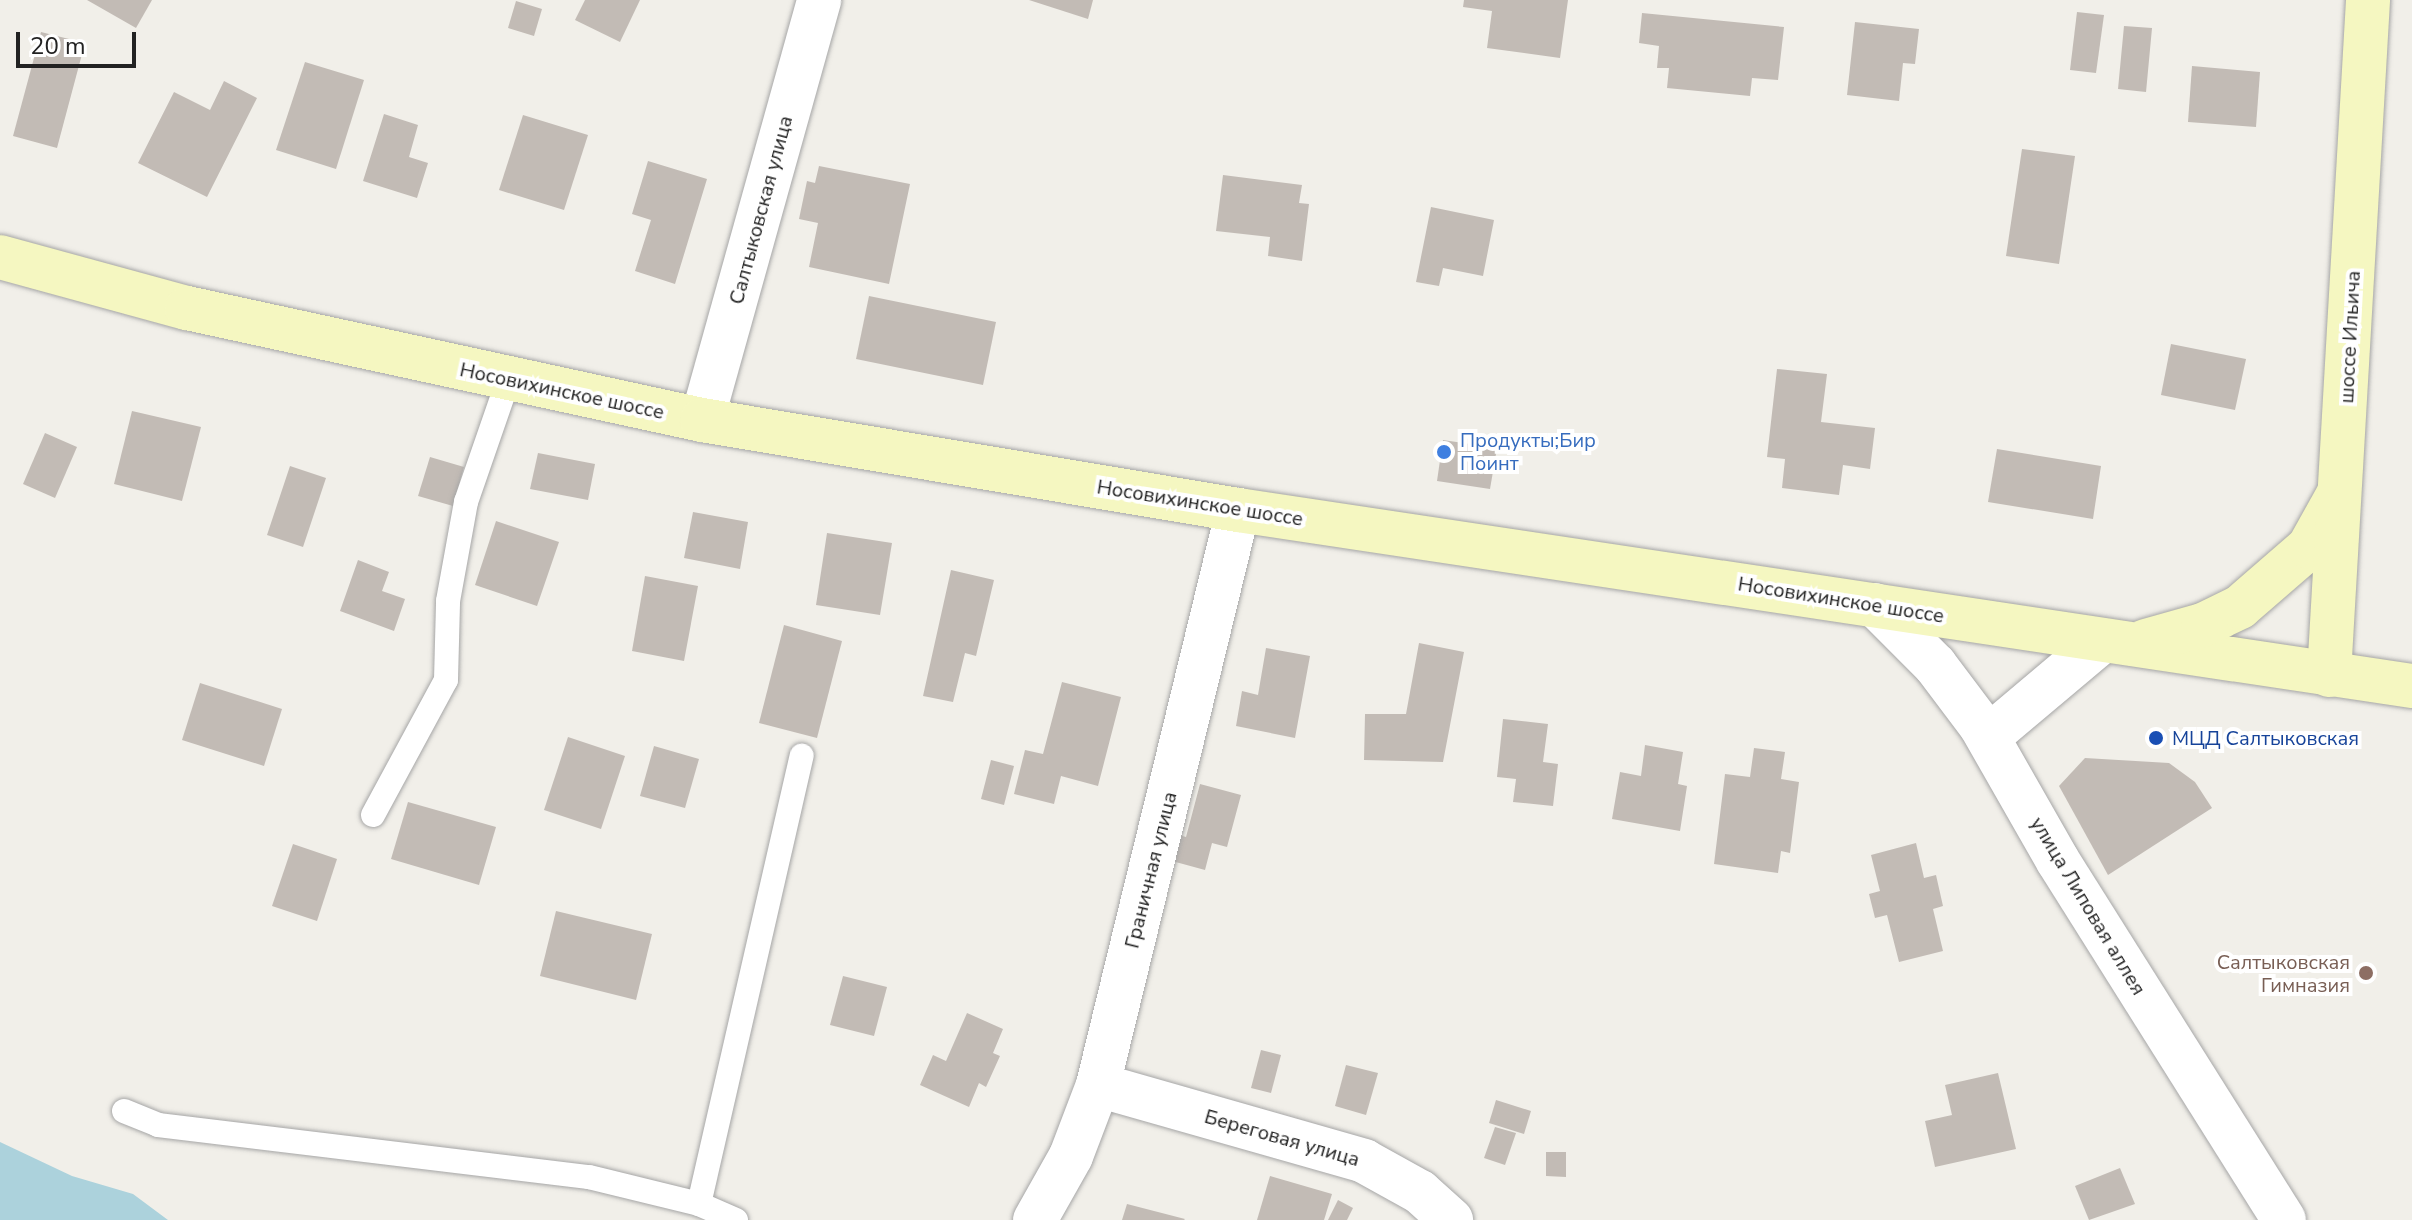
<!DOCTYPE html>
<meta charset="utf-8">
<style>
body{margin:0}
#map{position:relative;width:2412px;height:1220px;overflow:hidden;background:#f1efe9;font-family:"Nunito Sans",sans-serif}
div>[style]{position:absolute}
.water>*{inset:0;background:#acd2dc}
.building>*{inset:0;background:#c2bbb5}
.roads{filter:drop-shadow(0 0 2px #a6a6a6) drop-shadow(0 0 2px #a6a6a6)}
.service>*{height:24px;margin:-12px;padding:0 12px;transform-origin:12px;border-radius:12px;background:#fff}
.minor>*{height:44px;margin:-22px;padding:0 22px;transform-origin:22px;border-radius:22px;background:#fff}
.secondary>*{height:44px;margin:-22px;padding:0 22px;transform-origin:22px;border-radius:22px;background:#f5f7c1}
.dots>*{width:22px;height:22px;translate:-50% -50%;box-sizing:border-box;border:4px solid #fff;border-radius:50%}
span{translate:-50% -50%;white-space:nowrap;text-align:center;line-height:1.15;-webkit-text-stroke:8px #fff;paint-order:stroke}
.street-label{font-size:20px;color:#222}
.shop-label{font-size:20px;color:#366cbe}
.left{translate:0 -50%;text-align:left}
.transit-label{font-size:20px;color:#164399}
.education-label{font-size:20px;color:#785e54}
.right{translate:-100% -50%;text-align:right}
.scale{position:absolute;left:16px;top:32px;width:120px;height:36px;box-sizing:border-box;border:4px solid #222;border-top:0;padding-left:10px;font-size:24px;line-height:28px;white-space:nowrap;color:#222;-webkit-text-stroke:6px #fff;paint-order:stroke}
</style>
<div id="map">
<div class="water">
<div style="clip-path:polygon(0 1142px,72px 1176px,133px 1194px,168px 1220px,0 1220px)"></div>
</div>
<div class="building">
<div style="clip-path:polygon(87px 0,152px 0,136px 28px)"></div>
<div style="clip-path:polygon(585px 0,640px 0,620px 42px,575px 20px)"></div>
<div style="clip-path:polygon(1029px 0,1093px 0,1088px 19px)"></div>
<div style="clip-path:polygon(1464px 0,1568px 0,1560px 58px,1487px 48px,1492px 11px,1463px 7px)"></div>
<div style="clip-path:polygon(516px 1px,542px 9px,534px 36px,508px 28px)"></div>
<div style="clip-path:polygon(2077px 12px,2104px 15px,2096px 73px,2070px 70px)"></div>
<div style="clip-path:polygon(1642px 13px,1784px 27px,1778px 80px,1752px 78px,1750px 96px,1667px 88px,1669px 68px,1657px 68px,1659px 46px,1639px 43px)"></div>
<div style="clip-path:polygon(1855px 22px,1919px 29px,1915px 64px,1903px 63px,1899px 101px,1847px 95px)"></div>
<div style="clip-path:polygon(2124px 26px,2152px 28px,2146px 92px,2118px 89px)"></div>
<div style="clip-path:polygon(41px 32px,85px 43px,57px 148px,13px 136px)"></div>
<div style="clip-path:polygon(305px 62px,364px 80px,336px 169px,276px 150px)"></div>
<div style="clip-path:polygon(2192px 66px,2260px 72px,2256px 127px,2188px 122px)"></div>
<div style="clip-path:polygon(224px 81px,257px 98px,207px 197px,138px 163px,174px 92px,210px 110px)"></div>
<div style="clip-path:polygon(384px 114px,418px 125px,409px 157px,428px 163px,417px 198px,363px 181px)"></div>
<div style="clip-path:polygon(523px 115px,588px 135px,564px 210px,499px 190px)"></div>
<div style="clip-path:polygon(2022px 149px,2075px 156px,2059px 264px,2006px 256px)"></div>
<div style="clip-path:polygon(648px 161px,707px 179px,675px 284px,635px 271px,651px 220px,632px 214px)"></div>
<div style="clip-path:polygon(819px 166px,910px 184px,889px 284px,809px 267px,818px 223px,799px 219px,807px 181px,815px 183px)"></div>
<div style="clip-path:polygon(1223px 175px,1302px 185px,1299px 203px,1309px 204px,1302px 261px,1268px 256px,1270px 237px,1216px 231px)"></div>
<div style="clip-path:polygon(1431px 207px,1494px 220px,1483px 276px,1443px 268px,1439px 286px,1416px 282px)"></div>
<div style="clip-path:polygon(869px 296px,996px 322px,983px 385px,856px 359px)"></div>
<div style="clip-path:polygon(2171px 344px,2246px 359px,2235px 410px,2161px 395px)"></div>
<div style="clip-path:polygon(1777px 369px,1827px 374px,1821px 422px,1875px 428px,1870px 469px,1843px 465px,1839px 495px,1782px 488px,1785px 459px,1767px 457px)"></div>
<div style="clip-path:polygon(132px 411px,201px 427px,182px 501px,114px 484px)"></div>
<div style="clip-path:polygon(45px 433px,77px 447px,55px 498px,23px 484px)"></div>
<div style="clip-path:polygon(1443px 440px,1497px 448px,1490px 489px,1437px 481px)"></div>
<div style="clip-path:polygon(1997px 449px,2101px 466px,2093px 519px,1988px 502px)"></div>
<div style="clip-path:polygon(538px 453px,595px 464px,588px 500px,530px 489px)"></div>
<div style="clip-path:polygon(430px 457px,464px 467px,453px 506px,418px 496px)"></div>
<div style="clip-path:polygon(290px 466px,326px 478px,303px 547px,267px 535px)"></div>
<div style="clip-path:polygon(693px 512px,748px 522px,740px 569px,684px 558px)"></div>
<div style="clip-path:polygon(496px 521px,559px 542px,537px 606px,475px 585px)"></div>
<div style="clip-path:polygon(827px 533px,892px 543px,880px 615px,816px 605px)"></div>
<div style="clip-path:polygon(358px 560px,389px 572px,382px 591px,405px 599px,394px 631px,340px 611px)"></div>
<div style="clip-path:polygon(951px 570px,994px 580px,976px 656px,965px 653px,953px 702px,923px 696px)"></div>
<div style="clip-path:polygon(645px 576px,698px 586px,684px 661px,632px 651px)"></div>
<div style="clip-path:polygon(784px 625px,842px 641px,817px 738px,759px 723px)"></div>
<div style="clip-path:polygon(1419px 643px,1464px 652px,1443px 762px,1364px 760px,1365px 714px,1406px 714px)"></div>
<div style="clip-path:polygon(1266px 648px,1310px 656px,1295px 738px,1236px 726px,1242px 691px,1258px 695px)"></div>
<div style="clip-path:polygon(1062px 682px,1121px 697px,1098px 786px,1061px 776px,1054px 804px,1014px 794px,1025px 750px,1043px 754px)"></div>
<div style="clip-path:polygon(200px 683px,282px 709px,264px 766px,182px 740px)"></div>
<div style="clip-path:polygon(1503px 719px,1548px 724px,1543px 762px,1558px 764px,1553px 806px,1513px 802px,1516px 779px,1497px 777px)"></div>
<div style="clip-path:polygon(568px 737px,625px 756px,601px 829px,544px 810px)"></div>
<div style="clip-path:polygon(1645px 745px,1683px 752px,1678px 784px,1687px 786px,1680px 831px,1612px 819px,1620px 772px,1641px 776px)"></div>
<div style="clip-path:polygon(654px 746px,699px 759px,685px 808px,640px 796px)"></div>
<div style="clip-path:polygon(1754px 748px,1785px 752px,1781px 779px,1799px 782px,1790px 853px,1781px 851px,1778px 873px,1714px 864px,1725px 774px,1750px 777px)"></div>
<div style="clip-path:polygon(2085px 758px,2169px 763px,2195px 782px,2212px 808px,2108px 875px,2059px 786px)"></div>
<div style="clip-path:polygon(991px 760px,1014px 766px,1004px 805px,981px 799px)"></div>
<div style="clip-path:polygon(1200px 784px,1241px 795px,1227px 847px,1212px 843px,1205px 870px,1172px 861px,1179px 835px,1186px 837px)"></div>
<div style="clip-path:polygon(408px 802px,496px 827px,479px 885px,391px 859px)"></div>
<div style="clip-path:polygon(1916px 843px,1924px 878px,1936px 875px,1943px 906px,1933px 909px,1943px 951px,1899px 962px,1887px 915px,1875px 918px,1869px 894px,1880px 891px,1871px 855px)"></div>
<div style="clip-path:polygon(293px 844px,337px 859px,317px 921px,272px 906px)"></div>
<div style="clip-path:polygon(556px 911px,652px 934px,636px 1000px,540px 976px)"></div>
<div style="clip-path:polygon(843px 976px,887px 987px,874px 1036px,830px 1025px)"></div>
<div style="clip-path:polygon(967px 1013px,1003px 1029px,993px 1053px,1000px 1056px,986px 1087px,979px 1083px,969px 1107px,920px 1085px,933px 1055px,946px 1061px)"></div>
<div style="clip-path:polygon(1261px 1050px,1281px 1055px,1271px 1093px,1251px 1088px)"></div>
<div style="clip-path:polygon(1346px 1065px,1378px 1073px,1366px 1115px,1335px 1106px)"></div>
<div style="clip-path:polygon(1998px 1073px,2016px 1149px,1935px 1167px,1925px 1121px,1952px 1115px,1945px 1085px)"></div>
<div style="clip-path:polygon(1496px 1100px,1531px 1111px,1524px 1134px,1489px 1123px)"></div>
<div style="clip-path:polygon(1495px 1127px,1516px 1133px,1505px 1165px,1484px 1158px)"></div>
<div style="clip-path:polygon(1546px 1152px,1566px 1152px,1566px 1177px,1546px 1176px)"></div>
<div style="clip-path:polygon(2120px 1168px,2135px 1204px,2089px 1220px,2075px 1186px)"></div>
<div style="clip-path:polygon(1270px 1176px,1332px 1194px,1324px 1220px,1257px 1220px)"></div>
<div style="clip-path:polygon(1338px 1200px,1353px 1208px,1347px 1220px,1328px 1220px)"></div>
<div style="clip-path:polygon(1127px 1204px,1185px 1219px,1184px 1220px,1122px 1220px)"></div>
</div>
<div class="roads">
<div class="service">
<div style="left:373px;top:815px;width:153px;rotate:-61.6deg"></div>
<div style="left:446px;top:680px;width:79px;rotate:-88.5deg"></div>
<div style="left:448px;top:601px;width:101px;rotate:-79.7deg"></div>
<div style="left:466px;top:502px;width:128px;rotate:-70.9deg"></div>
<div style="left:124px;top:1111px;width:37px;rotate:22deg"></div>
<div style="left:158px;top:1125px;width:434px;rotate:6.9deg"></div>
<div style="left:589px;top:1177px;width:113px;rotate:13.8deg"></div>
<div style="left:736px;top:1220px;width:40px;rotate:-156.6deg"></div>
<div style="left:699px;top:1204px;width:460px;rotate:-77.1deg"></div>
</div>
<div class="minor">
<div style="left:702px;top:420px;width:436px;rotate:-74.4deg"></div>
<div style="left:1875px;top:605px;width:85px;rotate:45deg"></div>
<div style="left:1935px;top:665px;width:76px;rotate:53deg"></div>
<div style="left:1981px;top:726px;width:155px;rotate:60.3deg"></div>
<div style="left:2058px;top:861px;width:424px;rotate:57.8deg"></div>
<div style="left:1988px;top:737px;width:150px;rotate:-40.1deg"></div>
<div style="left:1098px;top:1085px;width:277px;rotate:15.9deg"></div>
<div style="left:1364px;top:1161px;width:64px;rotate:29deg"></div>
<div style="left:1420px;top:1192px;width:42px;rotate:42.1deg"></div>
<div style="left:1035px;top:1220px;width:73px;rotate:-60.6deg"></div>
<div style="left:1071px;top:1156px;width:76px;rotate:-69.2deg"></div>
<div style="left:1098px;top:1085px;width:592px;rotate:-76.32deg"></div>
</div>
<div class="secondary">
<div style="left:0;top:257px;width:194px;rotate:15.3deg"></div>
<div style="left:187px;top:308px;width:527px;rotate:12.27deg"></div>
<div style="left:702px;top:420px;width:544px;rotate:9.53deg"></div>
<div style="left:1238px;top:510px;width:1187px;rotate:8.53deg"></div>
<div style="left:2146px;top:641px;width:59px;rotate:-15.7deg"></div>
<div style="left:2203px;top:625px;width:41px;rotate:-25.9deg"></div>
<div style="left:2240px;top:607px;width:91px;rotate:-41deg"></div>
<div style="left:2309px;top:547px;width:60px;rotate:-60.9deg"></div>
<div style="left:2329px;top:675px;width:676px;rotate:-86.69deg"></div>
</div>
</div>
<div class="dots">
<div style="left:1444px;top:452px;background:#3f7fe0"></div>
<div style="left:2156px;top:738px;background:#1a4fb4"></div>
<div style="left:2366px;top:973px;background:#8d6e63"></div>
</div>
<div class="street-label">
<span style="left:761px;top:210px;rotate:-75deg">Салтыковская улица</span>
<span style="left:2350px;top:337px;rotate:-87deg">шоссе Ильича</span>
<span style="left:562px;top:391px;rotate:12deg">Носовихинское шоссе</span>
<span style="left:1200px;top:503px;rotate:9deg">Носовихинское шоссе</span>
<span style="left:1841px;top:600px;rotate:9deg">Носовихинское шоссе</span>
<span style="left:1151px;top:870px;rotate:-76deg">Граничная улица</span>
<span style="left:2088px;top:906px;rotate:59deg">улица Липовая аллея</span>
<span style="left:1282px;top:1138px;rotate:16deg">Береговая улица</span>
</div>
<div class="shop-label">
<span class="left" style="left:1460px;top:452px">Продукты;Бир<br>Поинт</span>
</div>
<div class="transit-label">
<span class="left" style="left:2172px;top:738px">МЦД Салтыковская</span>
</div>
<div class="education-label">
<span class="right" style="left:2350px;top:974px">Салтыковская<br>Гимназия</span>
</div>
<div class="scale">20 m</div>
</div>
